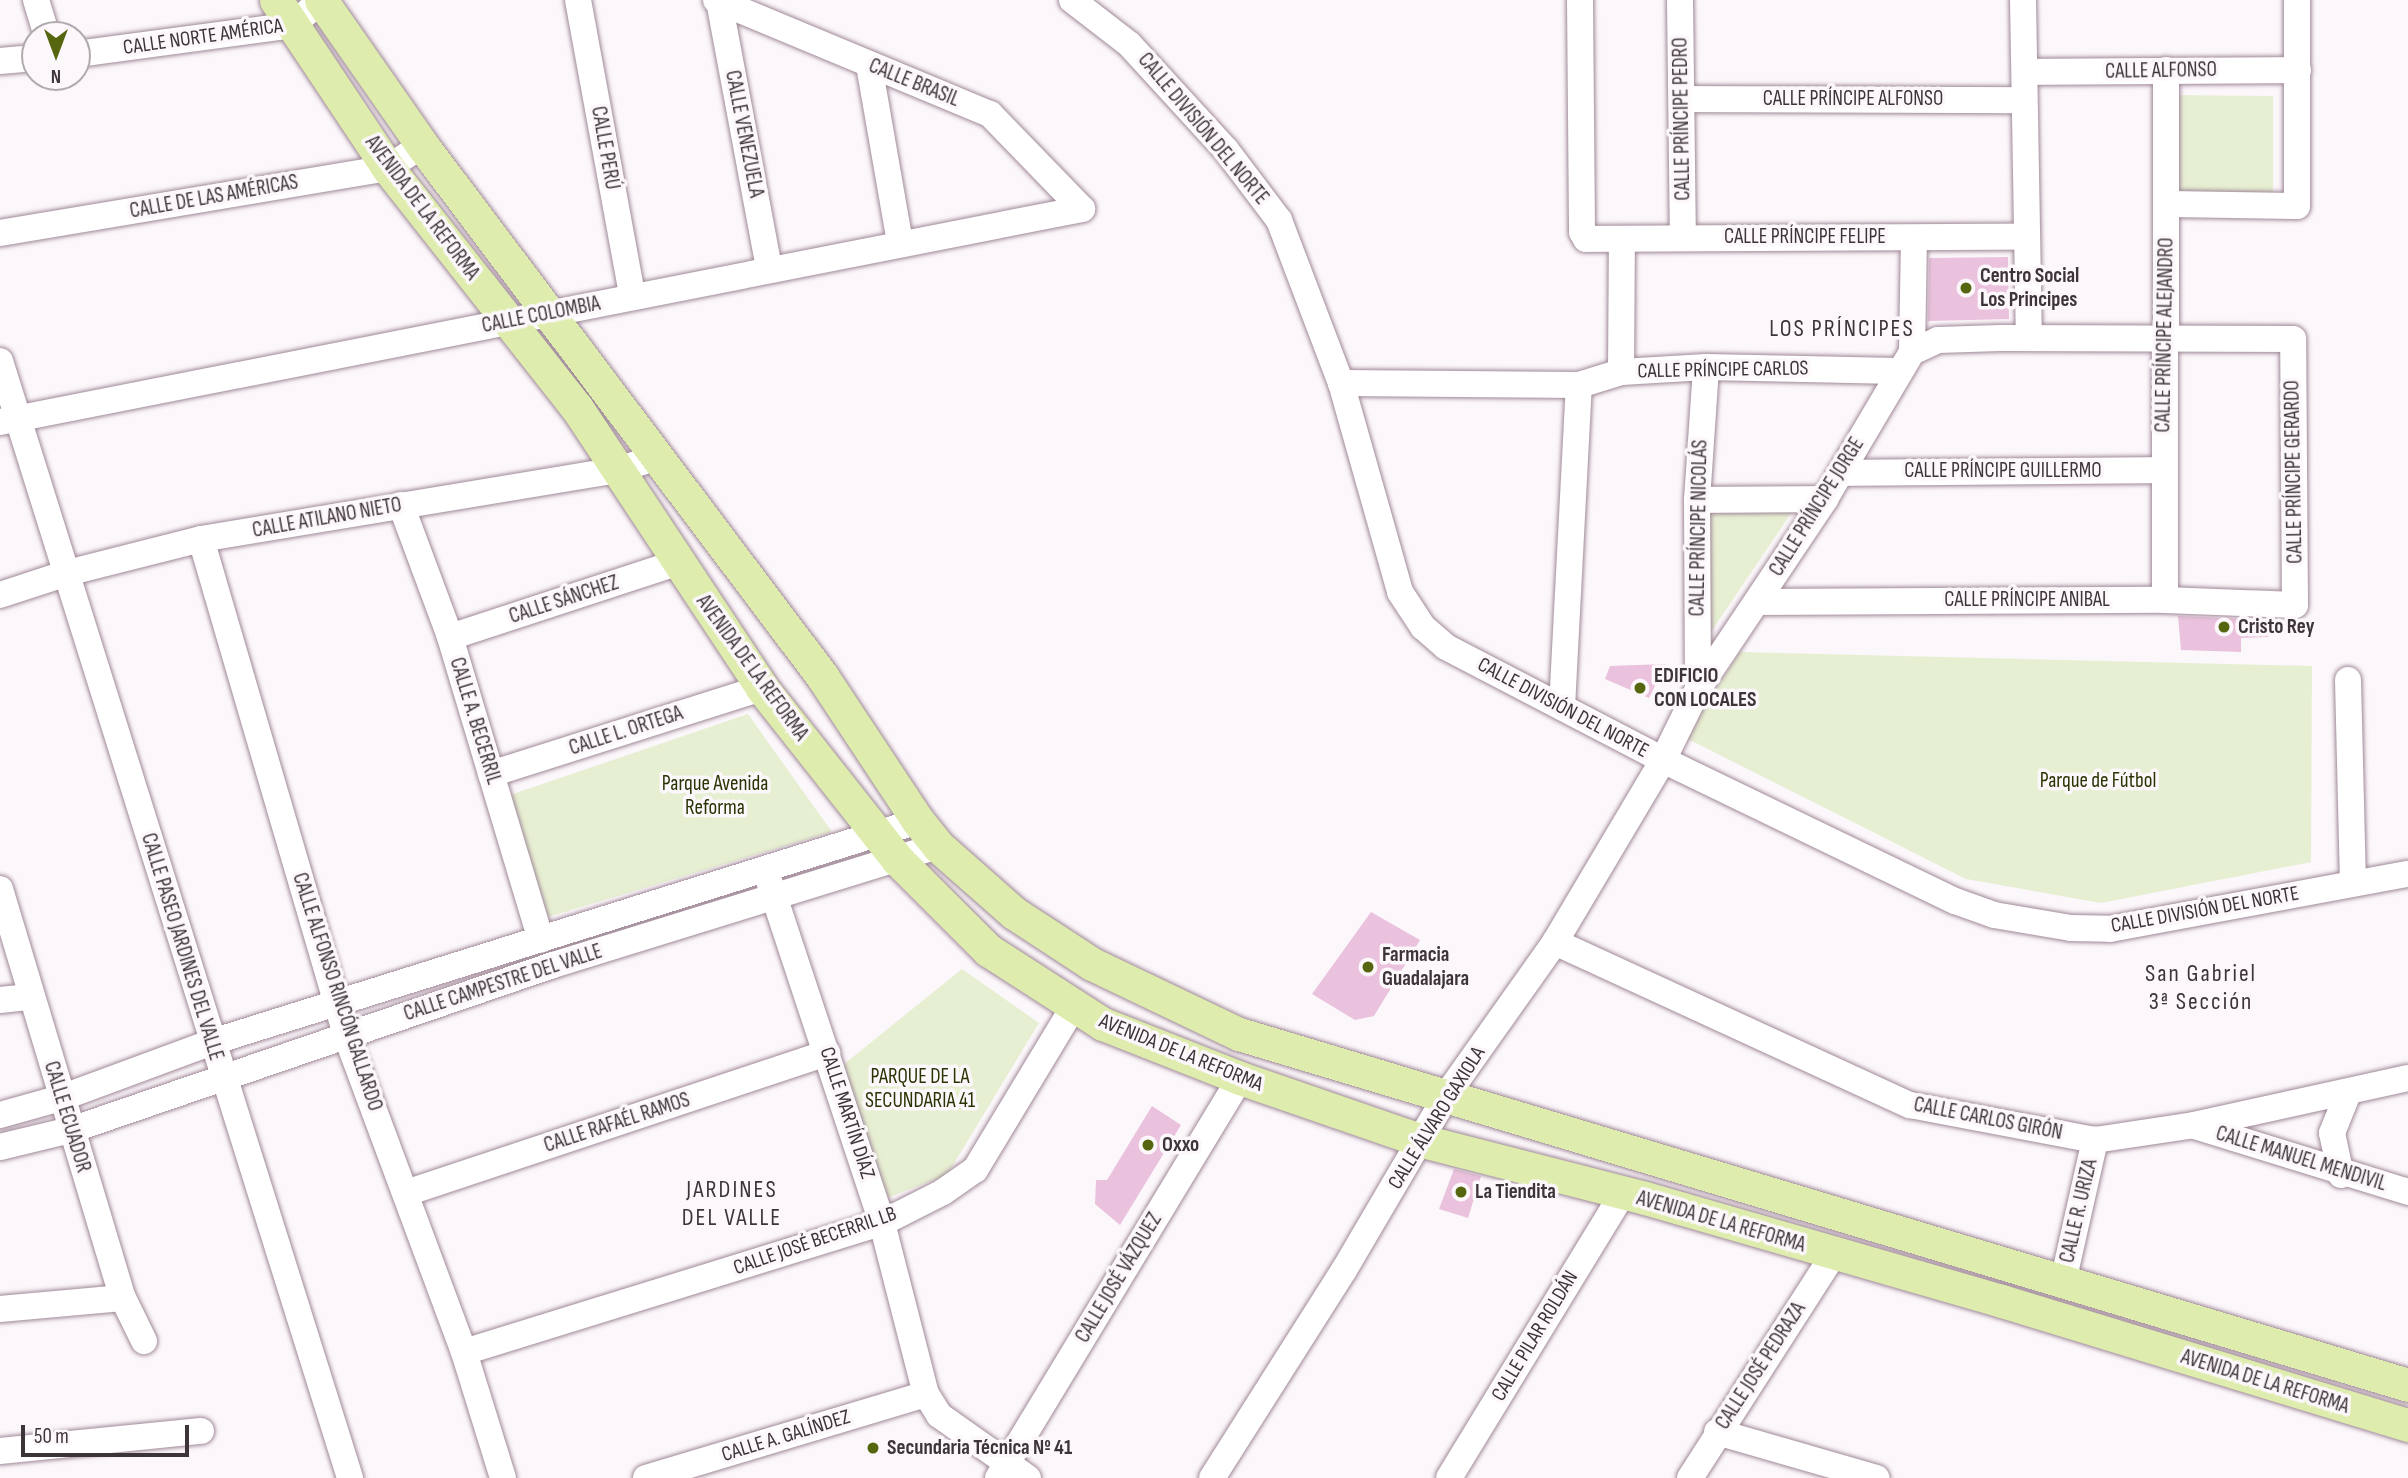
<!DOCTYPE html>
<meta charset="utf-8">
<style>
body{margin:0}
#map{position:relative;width:2408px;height:1478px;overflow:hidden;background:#fcf7fb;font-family:"Sofia Sans Condensed",sans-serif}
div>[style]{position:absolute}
.green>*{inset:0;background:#e7efd2}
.building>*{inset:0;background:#eac2dd}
.roads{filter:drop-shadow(0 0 2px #a08998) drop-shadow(0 0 2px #a08998)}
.minor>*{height:26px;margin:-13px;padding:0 13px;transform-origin:13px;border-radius:13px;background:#fff}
.major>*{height:33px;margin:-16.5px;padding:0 16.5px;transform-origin:16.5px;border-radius:16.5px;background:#deedae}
.dots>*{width:19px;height:19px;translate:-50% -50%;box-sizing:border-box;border:4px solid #fcf7fb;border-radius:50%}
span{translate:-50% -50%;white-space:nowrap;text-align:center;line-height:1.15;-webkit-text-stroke:7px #fcf7fb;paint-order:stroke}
.street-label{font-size:21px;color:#3d343a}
.poi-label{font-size:21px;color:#3d343a;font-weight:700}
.left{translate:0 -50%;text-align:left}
.park-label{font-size:21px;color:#2a3302}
.quarter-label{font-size:24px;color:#3d343a;letter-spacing:2px}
.north{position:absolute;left:21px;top:21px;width:70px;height:70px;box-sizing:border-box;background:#fcf7fb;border:2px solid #b0a9ae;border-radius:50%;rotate:180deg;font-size:19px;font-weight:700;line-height:28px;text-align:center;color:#3d343a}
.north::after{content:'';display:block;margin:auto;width:24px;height:32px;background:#56660e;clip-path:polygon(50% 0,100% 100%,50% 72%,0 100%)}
.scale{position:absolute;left:21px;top:1425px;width:168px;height:32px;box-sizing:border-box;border:4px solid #3d343a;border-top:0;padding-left:9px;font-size:21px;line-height:24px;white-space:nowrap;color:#3d343a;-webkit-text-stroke:5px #fcf7fb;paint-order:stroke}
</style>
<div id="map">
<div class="green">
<div style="clip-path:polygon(2171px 95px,2273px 96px,2273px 201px,2171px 200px)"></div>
<div style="clip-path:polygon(1704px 510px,1792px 512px,1711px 632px)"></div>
<div style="clip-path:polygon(1740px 652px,2312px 666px,2311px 862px,2101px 903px,1966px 879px,1684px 737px)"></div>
<div style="clip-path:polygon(748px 714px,832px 832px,548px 917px,510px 795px)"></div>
<div style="clip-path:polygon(962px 969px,1039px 1023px,947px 1175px,882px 1200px,843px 1065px)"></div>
</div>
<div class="building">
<div style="clip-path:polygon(2008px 257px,2009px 319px,1928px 321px,1929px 258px)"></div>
<div style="clip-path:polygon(2178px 616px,2268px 620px,2268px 637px,2241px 638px,2241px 652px,2181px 650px)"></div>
<div style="clip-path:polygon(1666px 664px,1649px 698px,1605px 679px,1610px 666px)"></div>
<div style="clip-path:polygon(1371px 912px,1420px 940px,1374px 1016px,1355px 1020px,1312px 994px)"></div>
<div style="clip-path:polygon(1152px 1106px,1181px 1125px,1120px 1225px,1095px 1204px,1096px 1180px,1107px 1180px)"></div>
<div style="clip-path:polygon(1454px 1169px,1481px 1176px,1468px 1218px,1439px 1209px)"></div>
</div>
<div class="roads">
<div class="minor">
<div style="left:36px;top:0;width:37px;rotate:73deg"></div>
<div style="left:578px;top:0;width:300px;rotate:79.6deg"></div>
<div style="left:716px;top:0;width:297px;rotate:22.6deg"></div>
<div style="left:990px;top:114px;width:132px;rotate:45.9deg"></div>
<div style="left:1072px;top:0;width:72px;rotate:37.7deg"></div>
<div style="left:1129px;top:44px;width:144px;rotate:47.5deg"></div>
<div style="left:1226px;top:150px;width:88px;rotate:52.9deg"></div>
<div style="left:1279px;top:220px;width:174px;rotate:69.2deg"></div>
<div style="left:1341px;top:383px;width:217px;rotate:74.2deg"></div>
<div style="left:1400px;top:592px;width:42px;rotate:56.7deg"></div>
<div style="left:1423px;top:627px;width:30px;rotate:41deg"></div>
<div style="left:1446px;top:647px;width:245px;rotate:27.5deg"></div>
<div style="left:1663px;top:760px;width:324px;rotate:25.8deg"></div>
<div style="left:1955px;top:901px;width:41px;rotate:19.7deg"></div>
<div style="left:1994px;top:915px;width:78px;rotate:9.6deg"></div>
<div style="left:2071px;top:928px;width:39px;rotate:1deg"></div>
<div style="left:2110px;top:929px;width:303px;rotate:-10.5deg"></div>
<div style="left:1580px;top:0;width:232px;rotate:89.5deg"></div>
<div style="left:1582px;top:232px;width:8px;rotate:60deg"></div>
<div style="left:1586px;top:239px;width:441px;rotate:-0.3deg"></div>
<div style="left:1680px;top:0;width:237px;rotate:89.3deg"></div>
<div style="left:2023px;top:0;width:338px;rotate:89deg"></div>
<div style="left:719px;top:1px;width:271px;rotate:79.4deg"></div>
<div style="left:77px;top:54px;width:218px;rotate:-7.6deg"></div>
<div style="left:293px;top:25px;width:38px;rotate:-42deg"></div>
<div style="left:0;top:61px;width:35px;rotate:-5deg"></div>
<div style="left:869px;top:65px;width:180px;rotate:80.1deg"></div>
<div style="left:2025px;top:72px;width:273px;rotate:-0.4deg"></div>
<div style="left:1682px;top:99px;width:342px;rotate:0.2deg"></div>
<div style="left:2168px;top:204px;width:129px;rotate:0.9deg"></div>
<div style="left:2297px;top:206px;width:206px;rotate:-90deg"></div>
<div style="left:0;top:233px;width:393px;rotate:-9.5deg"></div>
<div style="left:388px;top:168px;width:41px;rotate:-34.1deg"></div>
<div style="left:0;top:361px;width:1171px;rotate:72.6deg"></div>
<div style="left:1621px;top:372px;width:133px;rotate:-89.6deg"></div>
<div style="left:1341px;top:383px;width:238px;rotate:0.5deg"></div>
<div style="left:1579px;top:385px;width:44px;rotate:-17.2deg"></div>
<div style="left:1621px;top:372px;width:85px;rotate:-3.4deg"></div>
<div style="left:1706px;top:367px;width:192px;rotate:1.2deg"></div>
<div style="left:0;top:422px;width:1103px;rotate:-11.14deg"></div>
<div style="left:1842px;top:473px;width:321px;rotate:-0.5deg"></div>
<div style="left:1697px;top:500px;width:128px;rotate:-0.4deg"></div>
<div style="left:401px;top:505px;width:141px;rotate:69.6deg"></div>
<div style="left:450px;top:637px;width:316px;rotate:73.3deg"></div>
<div style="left:201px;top:539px;width:517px;rotate:73.7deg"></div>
<div style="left:346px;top:1035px;width:338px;rotate:69.6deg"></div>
<div style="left:464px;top:1352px;width:132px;rotate:72.8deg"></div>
<div style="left:0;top:595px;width:71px;rotate:-18.2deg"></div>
<div style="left:67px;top:573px;width:138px;rotate:-14.2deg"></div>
<div style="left:201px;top:539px;width:423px;rotate:-9.4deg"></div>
<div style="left:618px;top:470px;width:41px;rotate:-18.4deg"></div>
<div style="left:2165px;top:600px;width:530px;rotate:-89.89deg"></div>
<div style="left:1757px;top:602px;width:408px;rotate:-0.3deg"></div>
<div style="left:2165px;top:600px;width:130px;rotate:2.2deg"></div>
<div style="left:2295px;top:605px;width:266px;rotate:-90.4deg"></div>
<div style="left:2293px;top:339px;width:293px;rotate:-179.8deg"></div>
<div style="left:2000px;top:338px;width:62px;rotate:178.2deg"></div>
<div style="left:1938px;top:340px;width:29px;rotate:155deg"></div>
<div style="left:450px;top:637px;width:239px;rotate:-18.1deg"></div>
<div style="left:2348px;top:680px;width:203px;rotate:88.6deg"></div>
<div style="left:1698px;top:689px;width:189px;rotate:-90.3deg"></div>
<div style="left:1697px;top:500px;width:133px;rotate:-86.1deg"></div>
<div style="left:1562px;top:707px;width:322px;rotate:-87deg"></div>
<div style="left:491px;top:774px;width:284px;rotate:-17.6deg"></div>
<div style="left:769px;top:881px;width:360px;rotate:71.7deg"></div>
<div style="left:882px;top:1223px;width:177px;rotate:75.6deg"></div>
<div style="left:926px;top:1394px;width:25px;rotate:58deg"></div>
<div style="left:939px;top:1415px;width:109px;rotate:35.3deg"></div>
<div style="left:0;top:889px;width:427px;rotate:73.3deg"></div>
<div style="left:123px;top:1298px;width:48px;rotate:64deg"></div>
<div style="left:1555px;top:942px;width:391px;rotate:24.7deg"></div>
<div style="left:1910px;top:1105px;width:188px;rotate:10.7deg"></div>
<div style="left:2095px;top:1140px;width:100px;rotate:-8.6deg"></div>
<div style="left:2194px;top:1125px;width:219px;rotate:-12.4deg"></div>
<div style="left:0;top:1000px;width:30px;rotate:-6deg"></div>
<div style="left:0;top:1115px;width:63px;rotate:-15.6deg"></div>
<div style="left:61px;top:1098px;width:161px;rotate:-20.3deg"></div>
<div style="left:212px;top:1042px;width:740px;rotate:-17.38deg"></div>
<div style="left:2195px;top:1126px;width:223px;rotate:17.2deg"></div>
<div style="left:0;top:1147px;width:73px;rotate:-13.5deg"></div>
<div style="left:71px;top:1130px;width:509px;rotate:-18.9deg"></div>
<div style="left:553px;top:965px;width:403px;rotate:-17.2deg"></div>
<div style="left:2341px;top:1175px;width:43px;rotate:-102.1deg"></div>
<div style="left:2332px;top:1133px;width:43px;rotate:-68.2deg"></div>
<div style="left:406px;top:1193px;width:444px;rotate:-18.4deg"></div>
<div style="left:2063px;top:1282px;width:146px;rotate:-77.3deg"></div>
<div style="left:0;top:1309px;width:123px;rotate:-5.1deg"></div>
<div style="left:464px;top:1352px;width:437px;rotate:-17.2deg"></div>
<div style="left:882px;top:1223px;width:68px;rotate:-26.9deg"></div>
<div style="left:943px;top:1192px;width:39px;rotate:-35deg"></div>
<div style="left:975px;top:1170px;width:192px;rotate:-58.9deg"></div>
<div style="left:1717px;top:1432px;width:166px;rotate:16.1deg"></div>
<div style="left:0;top:1451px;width:202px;rotate:-5.7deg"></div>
<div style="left:646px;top:1478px;width:292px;rotate:-16.7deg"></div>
<div style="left:998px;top:1478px;width:468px;rotate:-58.8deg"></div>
<div style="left:1212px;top:1478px;width:246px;rotate:-57.6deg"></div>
<div style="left:1344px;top:1270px;width:202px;rotate:-59.6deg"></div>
<div style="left:1446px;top:1096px;width:189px;rotate:-54.7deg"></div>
<div style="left:1555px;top:942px;width:212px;rotate:-59.3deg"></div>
<div style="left:1663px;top:760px;width:79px;rotate:-63.8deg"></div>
<div style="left:1698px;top:689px;width:229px;rotate:-56.2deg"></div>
<div style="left:1825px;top:499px;width:171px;rotate:-59.4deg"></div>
<div style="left:1912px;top:352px;width:114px;rotate:-89deg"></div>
<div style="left:1449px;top:1478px;width:332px;rotate:-58.6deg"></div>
<div style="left:1690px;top:1478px;width:265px;rotate:-57.3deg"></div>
</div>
<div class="major">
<div style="left:276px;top:0;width:202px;rotate:56.3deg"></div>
<div style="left:388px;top:168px;width:305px;rotate:51.8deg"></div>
<div style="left:577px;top:408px;width:336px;rotate:56.5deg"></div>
<div style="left:762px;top:688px;width:218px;rotate:51.7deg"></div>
<div style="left:897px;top:859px;width:129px;rotate:45deg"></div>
<div style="left:988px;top:950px;width:137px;rotate:32.8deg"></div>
<div style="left:1103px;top:1024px;width:147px;rotate:21.5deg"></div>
<div style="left:1240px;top:1078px;width:194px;rotate:19deg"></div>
<div style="left:1423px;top:1141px;width:229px;rotate:14.4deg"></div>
<div style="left:1645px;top:1198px;width:372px;rotate:16.1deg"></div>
<div style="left:2002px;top:1301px;width:425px;rotate:17deg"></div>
<div style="left:321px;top:0;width:177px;rotate:55.1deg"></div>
<div style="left:422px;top:145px;width:665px;rotate:53.01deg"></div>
<div style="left:822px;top:676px;width:174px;rotate:56.5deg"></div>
<div style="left:918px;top:821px;width:32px;rotate:51deg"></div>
<div style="left:938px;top:846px;width:101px;rotate:41.4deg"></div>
<div style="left:1014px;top:913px;width:93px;rotate:33.2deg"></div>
<div style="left:1092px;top:964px;width:163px;rotate:25.5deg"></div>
<div style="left:1239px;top:1034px;width:1221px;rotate:16.71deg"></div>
</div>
</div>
<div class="dots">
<div style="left:1966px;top:288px;background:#56660e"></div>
<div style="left:2224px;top:627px;background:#56660e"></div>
<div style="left:1640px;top:688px;background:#56660e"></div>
<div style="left:1368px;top:967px;background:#56660e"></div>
<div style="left:1148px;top:1145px;background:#56660e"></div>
<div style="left:1461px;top:1192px;background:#56660e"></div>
<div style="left:873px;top:1448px;background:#56660e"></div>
</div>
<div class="street-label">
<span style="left:203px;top:37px;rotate:-8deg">CALLE NORTE AMÉRICA</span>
<span style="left:2161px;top:71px;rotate:-1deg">CALLE ALFONSO</span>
<span style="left:914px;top:83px;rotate:22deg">CALLE BRASIL</span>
<span style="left:1853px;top:99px">CALLE PRÍNCIPE ALFONSO</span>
<span style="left:1682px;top:119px;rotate:-91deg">CALLE PRÍNCIPE PEDRO</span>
<span style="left:1203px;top:129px;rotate:50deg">CALLE DIVISIÓN DEL NORTE</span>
<span style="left:744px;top:134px;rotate:79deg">CALLE VENEZUELA</span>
<span style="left:605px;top:148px;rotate:80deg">CALLE PERÚ</span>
<span style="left:214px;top:197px;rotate:-10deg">CALLE DE LAS AMÉRICAS</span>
<span style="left:422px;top:208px;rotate:53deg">AVENIDA DE LA REFORMA</span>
<span style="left:1805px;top:237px">CALLE PRÍNCIPE FELIPE</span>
<span style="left:541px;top:315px;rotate:-11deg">CALLE COLOMBIA</span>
<span style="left:2165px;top:335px;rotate:-89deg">CALLE PRÍNCIPE ALEJANDRO</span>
<span style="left:1723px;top:370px;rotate:-1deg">CALLE PRÍNCIPE CARLOS</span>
<span style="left:2003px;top:471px">CALLE PRÍNCIPE GUILLERMO</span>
<span style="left:2294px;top:472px;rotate:-91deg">CALLE PRÍNCIPE GERARDO</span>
<span style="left:1817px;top:507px;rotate:-58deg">CALLE PRÍNCIPE JORGE</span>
<span style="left:327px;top:518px;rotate:-10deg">CALLE ATILANO NIETO</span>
<span style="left:1699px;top:528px;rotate:-89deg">CALLE PRÍNCIPE NICOLÁS</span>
<span style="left:564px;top:600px;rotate:-18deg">CALLE SÁNCHEZ</span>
<span style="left:2027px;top:600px">CALLE PRÍNCIPE ANIBAL</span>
<span style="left:752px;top:668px;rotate:54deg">AVENIDA DE LA REFORMA</span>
<span style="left:1563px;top:708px;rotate:28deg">CALLE DIVISIÓN DEL NORTE</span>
<span style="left:475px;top:721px;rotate:73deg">CALLE A. BECERRIL</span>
<span style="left:626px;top:731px;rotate:-18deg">CALLE L. ORTEGA</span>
<span style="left:2205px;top:910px;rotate:-10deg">CALLE DIVISIÓN DEL NORTE</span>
<span style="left:182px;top:947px;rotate:73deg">CALLE PASEO JARDINES DEL VALLE</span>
<span style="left:503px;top:983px;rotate:-18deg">CALLE CAMPESTRE DEL VALLE</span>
<span style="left:337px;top:992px;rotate:72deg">CALLE ALFONSO RINCÓN GALLARDO</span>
<span style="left:1181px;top:1053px;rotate:22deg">AVENIDA DE LA REFORMA</span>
<span style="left:847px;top:1113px;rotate:72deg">CALLE MARTÍN DÍAZ</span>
<span style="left:67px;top:1117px;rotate:73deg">CALLE ECUADOR</span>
<span style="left:1437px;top:1118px;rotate:-58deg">CALLE ÁLVARO GAXIOLA</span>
<span style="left:1988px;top:1119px;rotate:11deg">CALLE CARLOS GIRÓN</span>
<span style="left:617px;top:1123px;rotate:-18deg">CALLE RAFAÉL RAMOS</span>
<span style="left:2301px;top:1159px;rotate:17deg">CALLE MANUEL MENDIVIL</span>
<span style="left:2079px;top:1211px;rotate:-77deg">CALLE R. URIZA</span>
<span style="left:1721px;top:1222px;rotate:16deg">AVENIDA DE LA REFORMA</span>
<span style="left:815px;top:1241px;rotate:-19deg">CALLE JOSÉ BECERRIL LB</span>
<span style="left:1119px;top:1278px;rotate:-59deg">CALLE JOSÉ VÁZQUEZ</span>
<span style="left:1535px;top:1336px;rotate:-59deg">CALLE PILAR ROLDÁN</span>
<span style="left:1761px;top:1366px;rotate:-57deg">CALLE JOSÉ PEDRAZA</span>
<span style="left:2265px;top:1382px;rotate:17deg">AVENIDA DE LA REFORMA</span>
<span style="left:786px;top:1436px;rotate:-17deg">CALLE A. GALÍNDEZ</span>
</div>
<div class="poi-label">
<span class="left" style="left:1980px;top:288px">Centro Social<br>Los Principes</span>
<span class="left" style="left:2238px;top:627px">Cristo Rey</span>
<span class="left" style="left:1654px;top:688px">EDIFICIO<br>CON LOCALES</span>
<span class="left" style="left:1382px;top:967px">Farmacia<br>Guadalajara</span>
<span class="left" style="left:1162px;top:1145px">Oxxo</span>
<span class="left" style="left:1475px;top:1192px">La Tiendita</span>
<span class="left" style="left:887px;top:1448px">Secundaria Técnica Nº 41</span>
</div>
<div class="park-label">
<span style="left:2098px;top:781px">Parque de Fútbol</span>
<span style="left:715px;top:796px">Parque Avenida<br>Reforma</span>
<span style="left:920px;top:1089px">PARQUE DE LA<br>SECUNDARIA 41</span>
</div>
<div class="quarter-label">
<span style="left:1842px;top:329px">LOS PRÍNCIPES</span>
<span style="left:2201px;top:988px">San Gabriel<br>3ª Sección</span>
<span style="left:732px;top:1204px">JARDINES<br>DEL VALLE</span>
</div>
<div class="north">N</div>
<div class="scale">50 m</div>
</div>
